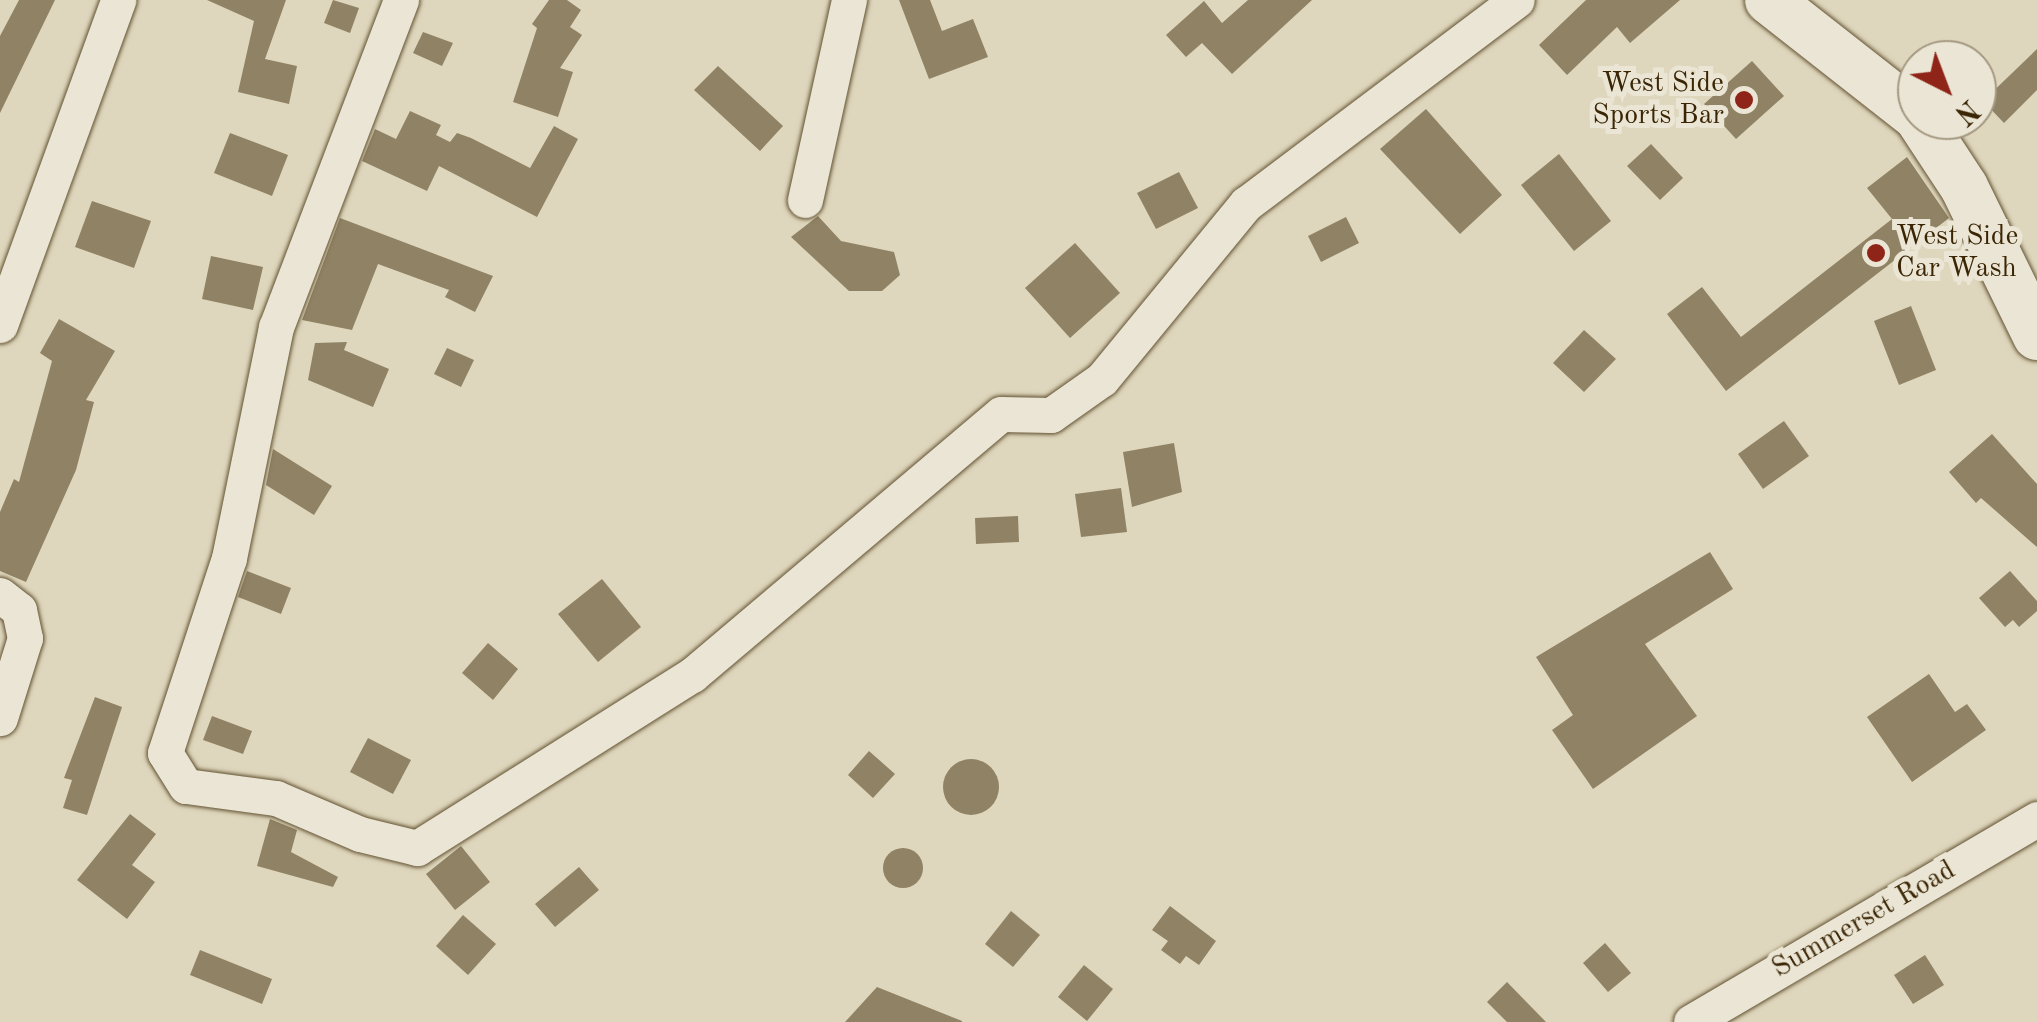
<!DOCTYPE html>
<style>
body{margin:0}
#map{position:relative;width:2037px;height:1022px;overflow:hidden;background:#dfd7bd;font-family:"Old Standard TT",serif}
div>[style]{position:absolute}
.building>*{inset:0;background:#908264}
.round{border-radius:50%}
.roads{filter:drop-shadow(0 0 2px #635232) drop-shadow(0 0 2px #635232)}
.minor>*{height:35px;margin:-17.5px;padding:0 17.5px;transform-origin:17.5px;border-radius:17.5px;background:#eae5d4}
.secondary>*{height:48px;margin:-24px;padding:0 24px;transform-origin:24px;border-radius:24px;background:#eae5d4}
.dots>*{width:28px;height:28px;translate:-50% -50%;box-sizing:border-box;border:5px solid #eae5d4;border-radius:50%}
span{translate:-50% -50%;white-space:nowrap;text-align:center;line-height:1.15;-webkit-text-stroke:10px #eae5d4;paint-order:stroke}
.poi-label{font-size:28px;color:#3a2504}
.right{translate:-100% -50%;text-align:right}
.left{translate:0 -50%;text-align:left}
.street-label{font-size:28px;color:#3a2504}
.north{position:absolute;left:1897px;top:40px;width:100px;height:100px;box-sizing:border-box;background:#eae5d4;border:2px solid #a49881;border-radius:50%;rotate:138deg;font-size:28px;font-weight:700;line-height:40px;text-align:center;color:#3a2504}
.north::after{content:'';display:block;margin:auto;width:35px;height:45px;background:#8f2418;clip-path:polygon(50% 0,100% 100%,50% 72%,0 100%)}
</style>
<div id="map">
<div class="building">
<div style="clip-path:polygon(19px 0,55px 0,0 113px,0 36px)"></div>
<div style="clip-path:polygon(207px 0,286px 0,265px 59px,297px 66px,289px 104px,238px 92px,254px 21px)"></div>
<div style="clip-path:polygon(333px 0,359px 8px,350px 33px,324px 23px)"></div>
<div style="clip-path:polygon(549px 0,567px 0,581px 10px,570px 27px,582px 35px,560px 68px,573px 72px,558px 117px,513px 102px,537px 28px,532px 24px)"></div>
<div style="clip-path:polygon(899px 0,930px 0,942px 31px,973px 19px,988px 57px,929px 79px)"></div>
<div style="clip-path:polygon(1248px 0,1312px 0,1232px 74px,1202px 43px,1186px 57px,1166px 35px,1204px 1px,1222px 23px)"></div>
<div style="clip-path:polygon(1586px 0,1680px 0,1630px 43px,1617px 27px,1567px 75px,1539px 45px)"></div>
<div style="clip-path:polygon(423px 32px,453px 43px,442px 66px,413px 53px)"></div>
<div style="clip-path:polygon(2037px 49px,2037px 90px,2004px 123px,1983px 101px)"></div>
<div style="clip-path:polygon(1752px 61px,1784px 96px,1736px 139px,1704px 104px)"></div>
<div style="clip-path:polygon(718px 66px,783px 126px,760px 151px,694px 90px)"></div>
<div style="clip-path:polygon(1426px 109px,1502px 195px,1460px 234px,1380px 149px)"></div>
<div style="clip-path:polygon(410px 111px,441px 125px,436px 135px,450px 142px,457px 133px,471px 138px,530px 168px,554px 126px,578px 139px,537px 217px,439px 166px,427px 191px,362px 161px,375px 129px,396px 139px)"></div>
<div style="clip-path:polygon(230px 133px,288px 155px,272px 196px,214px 173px)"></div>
<div style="clip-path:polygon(1651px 144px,1683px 178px,1660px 200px,1627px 166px)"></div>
<div style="clip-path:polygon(1559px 154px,1611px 221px,1574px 251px,1521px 185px)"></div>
<div style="clip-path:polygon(1907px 157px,1949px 218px,1726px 391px,1667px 314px,1702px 287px,1741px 337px,1892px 219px,1867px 188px)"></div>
<div style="clip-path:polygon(1179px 172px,1198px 208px,1156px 229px,1137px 193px)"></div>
<div style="clip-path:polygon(92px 201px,151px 221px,134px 268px,75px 247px)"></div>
<div style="clip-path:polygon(818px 216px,841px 241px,894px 252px,900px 275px,882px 291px,849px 291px,791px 237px)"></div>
<div style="clip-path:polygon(1346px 217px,1359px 243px,1321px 262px,1308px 236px)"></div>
<div style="clip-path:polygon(340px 218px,493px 276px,475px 312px,445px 297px,449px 290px,378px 264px,352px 330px,302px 320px)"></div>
<div style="clip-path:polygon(1075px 243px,1120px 293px,1070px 338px,1025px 288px)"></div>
<div style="clip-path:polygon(211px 256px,263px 267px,253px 310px,202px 299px)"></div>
<div style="clip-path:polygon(1911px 306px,1936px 370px,1899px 385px,1874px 321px)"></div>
<div style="clip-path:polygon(59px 319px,115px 351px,86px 400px,94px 402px,76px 470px,26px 582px,0 571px,0 512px,14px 479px,19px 482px,52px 361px,40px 353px)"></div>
<div style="clip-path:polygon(1584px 330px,1616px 359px,1584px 392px,1553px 363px)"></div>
<div style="clip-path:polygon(347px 342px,344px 350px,389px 369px,373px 407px,308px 380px,315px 343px)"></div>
<div style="clip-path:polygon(447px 348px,474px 360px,461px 387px,434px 374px)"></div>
<div style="clip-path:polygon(1784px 421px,1809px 456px,1763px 489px,1738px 454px)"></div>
<div style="clip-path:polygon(1992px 434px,2037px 484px,2037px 547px,1981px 498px,1976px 503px,1949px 472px)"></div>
<div style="clip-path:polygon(1174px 443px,1182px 492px,1132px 507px,1123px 452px)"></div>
<div style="clip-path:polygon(273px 449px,332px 486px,314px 515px,266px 485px)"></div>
<div style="clip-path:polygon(1121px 488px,1127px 532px,1081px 537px,1075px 494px)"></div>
<div style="clip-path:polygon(1018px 516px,1019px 542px,976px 544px,975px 518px)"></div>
<div style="clip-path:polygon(1710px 552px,1733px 589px,1645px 644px,1697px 716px,1593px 789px,1552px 730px,1573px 715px,1536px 657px)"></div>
<div style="clip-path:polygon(247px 571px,291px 588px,281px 614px,238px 597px)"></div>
<div style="clip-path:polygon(2010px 571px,2037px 601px,2037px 611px,2019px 627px,2013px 620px,2005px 627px,1979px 598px)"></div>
<div style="clip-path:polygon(602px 579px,641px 627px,598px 662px,558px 614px)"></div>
<div style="clip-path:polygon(488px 643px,518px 669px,493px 700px,462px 673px)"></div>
<div style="clip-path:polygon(1929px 674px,1955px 712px,1967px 704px,1986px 730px,1912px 782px,1867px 717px)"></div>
<div style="clip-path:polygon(95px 697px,122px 707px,87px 815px,63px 808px,72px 780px,64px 778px)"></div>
<div style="clip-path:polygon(212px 716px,252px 731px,243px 754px,203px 740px)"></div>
<div style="clip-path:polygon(368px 738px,411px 760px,393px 794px,350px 772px)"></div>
<div style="clip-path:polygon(869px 751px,895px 774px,873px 798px,848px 775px)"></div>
<div class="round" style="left:943px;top:759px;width:56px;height:56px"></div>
<div style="clip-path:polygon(130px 814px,156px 834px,132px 865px,155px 882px,127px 919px,77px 880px)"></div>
<div style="clip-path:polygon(270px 819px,297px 830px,291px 852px,338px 877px,333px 887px,257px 866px)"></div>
<div style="clip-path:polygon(461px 846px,490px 882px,455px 910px,426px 874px)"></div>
<div class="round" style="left:883px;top:848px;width:40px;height:40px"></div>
<div style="clip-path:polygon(579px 867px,599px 890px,555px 927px,535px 904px)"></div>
<div style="clip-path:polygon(1170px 906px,1216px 941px,1199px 965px,1186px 956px,1180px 964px,1161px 950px,1168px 941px,1152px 930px)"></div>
<div style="clip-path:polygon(1011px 911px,1040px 935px,1013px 967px,985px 944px)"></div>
<div style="clip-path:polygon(463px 915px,496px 944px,468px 975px,436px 946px)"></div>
<div style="clip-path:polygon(1605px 943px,1631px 973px,1608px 992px,1583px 963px)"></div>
<div style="clip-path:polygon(200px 950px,272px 979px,262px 1004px,190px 975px)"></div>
<div style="clip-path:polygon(1925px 955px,1944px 985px,1913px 1004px,1894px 975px)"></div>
<div style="clip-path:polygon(1084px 965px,1113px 989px,1087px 1021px,1058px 997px)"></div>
<div style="clip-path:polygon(1507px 982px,1546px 1022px,1507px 1022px,1487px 1002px)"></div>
<div style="clip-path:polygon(877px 987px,962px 1021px,962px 1022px,845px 1022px)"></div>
</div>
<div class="roads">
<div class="minor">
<div style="left:401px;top:0;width:350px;rotate:110.9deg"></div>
<div style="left:276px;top:327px;width:236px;rotate:101.5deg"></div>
<div style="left:229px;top:558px;width:205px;rotate:108.2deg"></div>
<div style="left:165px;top:753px;width:39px;rotate:58deg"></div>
<div style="left:186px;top:786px;width:91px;rotate:7.6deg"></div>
<div style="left:276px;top:798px;width:91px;rotate:23.2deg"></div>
<div style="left:360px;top:834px;width:59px;rotate:13.8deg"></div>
<div style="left:417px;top:848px;width:325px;rotate:-32.2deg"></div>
<div style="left:692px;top:675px;width:404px;rotate:-40.2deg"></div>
<div style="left:1001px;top:414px;width:50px;rotate:1.1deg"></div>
<div style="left:1051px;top:415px;width:62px;rotate:-35.2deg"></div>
<div style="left:1102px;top:379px;width:227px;rotate:-50.6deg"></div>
<div style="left:1246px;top:204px;width:339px;rotate:-37deg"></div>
<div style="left:805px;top:200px;width:205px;rotate:-77.6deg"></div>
<div style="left:0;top:325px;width:346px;rotate:-70deg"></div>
<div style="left:0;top:595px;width:24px;rotate:38deg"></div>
<div style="left:19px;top:610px;width:29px;rotate:78deg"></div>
<div style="left:25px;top:638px;width:84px;rotate:107.4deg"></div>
<div style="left:1691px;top:1022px;width:401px;rotate:-30.4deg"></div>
</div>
<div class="secondary">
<div style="left:1769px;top:0;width:188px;rotate:38.1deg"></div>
<div style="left:1920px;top:120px;width:80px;rotate:56.7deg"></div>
<div style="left:1964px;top:187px;width:166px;rotate:63.9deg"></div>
</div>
</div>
<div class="dots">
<div style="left:1744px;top:100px;background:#8f2418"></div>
<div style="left:1876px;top:253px;background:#8f2418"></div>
</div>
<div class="poi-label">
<span class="right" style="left:1724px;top:100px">West Side<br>Sports Bar</span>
<span class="left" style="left:1896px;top:253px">West Side<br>Car Wash</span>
</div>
<div class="street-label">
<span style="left:1864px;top:920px;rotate:-30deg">Summerset Road</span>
</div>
<div class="north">N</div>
</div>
